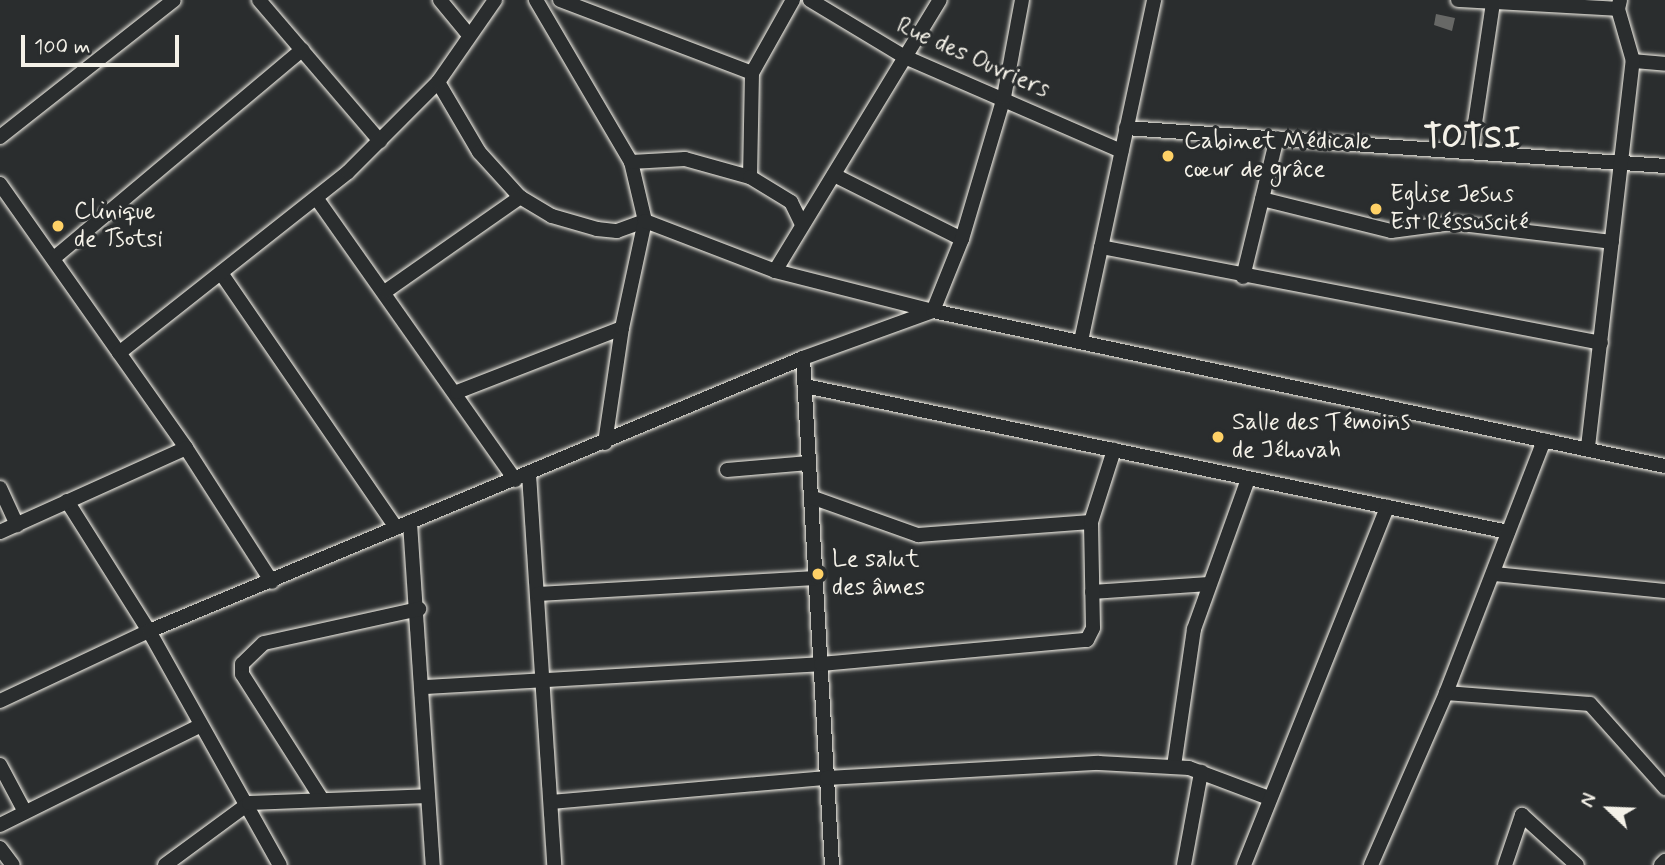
<!DOCTYPE html>
<meta charset="utf-8">
<style>
body{margin:0}
#map{position:relative;width:1665px;height:865px;overflow:hidden;background:#2a2d2e;font-family:Mynerve,sans-serif}
div>[style]{position:absolute}
.water>*{inset:0;background:#676866}
.roads{filter:drop-shadow(0 0 2px #f4f1e8) drop-shadow(0 0 2px #f4f1e8)}
.minor>*{height:14px;margin:-7px;padding:0 7px;transform-origin:7px;border-radius:7px;background:#2a2d2e}
.dots>*{width:19px;height:19px;translate:-50% -50%;box-sizing:border-box;border:4px solid #2a2d2e;border-radius:50%}
span{translate:-50% -50%;white-space:nowrap;text-align:center;line-height:1.15;-webkit-text-stroke:6px #2a2d2e;paint-order:stroke}
.street-label{font-size:24px;color:#f4f1e8}
.poi-label{font-size:24px;color:#f4f1e8}
.left{translate:0 -50%;text-align:left}
.district-label{font-size:32px;color:#f4f1e8;font-weight:700;letter-spacing:2px}
.north{position:absolute;left:1574px;top:774px;width:70px;height:70px;-webkit-text-stroke:5px #2a2d2e;paint-order:stroke;rotate:293deg;font-size:19px;font-weight:700;line-height:28px;text-align:center;color:#f4f1e8}
.north::after{content:'';display:block;margin:auto;width:24px;height:32px;background:#f4f1e8;clip-path:polygon(50% 0,100% 100%,50% 72%,0 100%)}
.scale{position:absolute;left:21px;top:35px;width:158px;height:32px;box-sizing:border-box;border:4px solid #f4f1e8;border-top:0;padding-left:9px;font-size:21px;line-height:24px;white-space:nowrap;color:#f4f1e8;-webkit-text-stroke:5px #2a2d2e;paint-order:stroke}
</style>
<div id="map">
<div class="water">
<div style="clip-path:polygon(1436px 14px,1455px 18px,1452px 31px,1434px 25px)"></div>
</div>
<div class="roads">
<div class="minor">
<div style="left:259px;top:0;width:186px;rotate:49.4deg"></div>
<div style="left:440px;top:0;width:45px;rotate:50.4deg"></div>
<div style="left:560px;top:0;width:205px;rotate:20.8deg"></div>
<div style="left:752px;top:73px;width:104px;rotate:91.1deg"></div>
<div style="left:810px;top:0;width:111px;rotate:31deg"></div>
<div style="left:905px;top:57px;width:236px;rotate:23.5deg"></div>
<div style="left:1458px;top:0;width:160px;rotate:3.2deg"></div>
<div style="left:1633px;top:61px;width:32px;rotate:5deg"></div>
<div style="left:752px;top:73px;width:84px;rotate:-60.7deg"></div>
<div style="left:438px;top:82px;width:81px;rotate:59.6deg"></div>
<div style="left:479px;top:152px;width:61px;rotate:47.7deg"></div>
<div style="left:520px;top:197px;width:37px;rotate:31deg"></div>
<div style="left:552px;top:216px;width:47px;rotate:16.1deg"></div>
<div style="left:597px;top:229px;width:20px;rotate:6deg"></div>
<div style="left:617px;top:231px;width:30px;rotate:-20deg"></div>
<div style="left:645px;top:221px;width:61px;rotate:-103.3deg"></div>
<div style="left:631px;top:162px;width:188px;rotate:-120.4deg"></div>
<div style="left:1126px;top:128px;width:540px;rotate:4.03deg"></div>
<div style="left:0;top:137px;width:221px;rotate:-38.2deg"></div>
<div style="left:1471px;top:150px;width:150px;rotate:-81.5deg"></div>
<div style="left:631px;top:162px;width:54px;rotate:-3.2deg"></div>
<div style="left:685px;top:159px;width:67px;rotate:15.5deg"></div>
<div style="left:750px;top:177px;width:48px;rotate:31.4deg"></div>
<div style="left:791px;top:202px;width:25px;rotate:64deg"></div>
<div style="left:834px;top:175px;width:143px;rotate:26.6deg"></div>
<div style="left:0;top:184px;width:323px;rotate:54.8deg"></div>
<div style="left:186px;top:448px;width:159px;rotate:57.3deg"></div>
<div style="left:317px;top:199px;width:344px;rotate:54.8deg"></div>
<div style="left:1262px;top:199px;width:133px;rotate:13.9deg"></div>
<div style="left:1391px;top:231px;width:63px;rotate:-7.4deg"></div>
<div style="left:1453px;top:223px;width:160px;rotate:6.8deg"></div>
<div style="left:1101px;top:247px;width:509px;rotate:10.87deg"></div>
<div style="left:54px;top:258px;width:324px;rotate:-40deg"></div>
<div style="left:775px;top:271px;width:317px;rotate:-58.7deg"></div>
<div style="left:221px;top:273px;width:309px;rotate:55.5deg"></div>
<div style="left:1243px;top:277px;width:143px;rotate:-76.3deg"></div>
<div style="left:386px;top:291px;width:164px;rotate:-35deg"></div>
<div style="left:1081px;top:341px;width:349px;rotate:-77.9deg"></div>
<div style="left:119px;top:353px;width:292px;rotate:-38.3deg"></div>
<div style="left:348px;top:172px;width:127px;rotate:-45deg"></div>
<div style="left:438px;top:82px;width:100px;rotate:-55.2deg"></div>
<div style="left:803px;top:358px;width:508px;rotate:86.73deg"></div>
<div style="left:805px;top:386px;width:718px;rotate:11.73deg"></div>
<div style="left:457px;top:392px;width:177px;rotate:-21.2deg"></div>
<div style="left:605px;top:443px;width:116px;rotate:-81.6deg"></div>
<div style="left:622px;top:328px;width:109px;rotate:-77.9deg"></div>
<div style="left:645px;top:221px;width:139px;rotate:21deg"></div>
<div style="left:775px;top:271px;width:163px;rotate:14.2deg"></div>
<div style="left:933px;top:311px;width:748px;rotate:11.96deg"></div>
<div style="left:1588px;top:447px;width:389px;rotate:-83.4deg"></div>
<div style="left:1633px;top:61px;width:54px;rotate:-106.1deg"></div>
<div style="left:1618px;top:9px;width:9px;rotate:-77deg"></div>
<div style="left:727px;top:470px;width:82px;rotate:-4.9deg"></div>
<div style="left:529px;top:474px;width:392px;rotate:86.3deg"></div>
<div style="left:0;top:488px;width:41px;rotate:65.3deg"></div>
<div style="left:811px;top:497px;width:114px;rotate:19.6deg"></div>
<div style="left:918px;top:535px;width:173px;rotate:-4.3deg"></div>
<div style="left:67px;top:501px;width:154px;rotate:57.8deg"></div>
<div style="left:149px;top:631px;width:268px;rotate:60.8deg"></div>
<div style="left:410px;top:523px;width:343px;rotate:86.2deg"></div>
<div style="left:0;top:532px;width:204px;rotate:-24.3deg"></div>
<div style="left:1494px;top:574px;width:172px;rotate:5.7deg"></div>
<div style="left:1092px;top:592px;width:117px;rotate:-3.9deg"></div>
<div style="left:538px;top:594px;width:278px;rotate:-3.3deg"></div>
<div style="left:424px;top:687px;width:398px;rotate:-3.3deg"></div>
<div style="left:821px;top:664px;width:267px;rotate:-5.2deg"></div>
<div style="left:1087px;top:640px;width:13px;rotate:-63deg"></div>
<div style="left:1093px;top:628px;width:106px;rotate:-91.1deg"></div>
<div style="left:1091px;top:522px;width:76px;rotate:-72.3deg"></div>
<div style="left:1446px;top:693px;width:144px;rotate:4.4deg"></div>
<div style="left:1590px;top:704px;width:113px;rotate:48.2deg"></div>
<div style="left:0;top:701px;width:165px;rotate:-25.2deg"></div>
<div style="left:149px;top:631px;width:709px;rotate:-22.66deg"></div>
<div style="left:803px;top:358px;width:138px;rotate:-19.9deg"></div>
<div style="left:933px;top:311px;width:78px;rotate:-68.1deg"></div>
<div style="left:962px;top:239px;width:148px;rotate:-73.5deg"></div>
<div style="left:1004px;top:97px;width:99px;rotate:-79.5deg"></div>
<div style="left:0;top:765px;width:53px;rotate:62deg"></div>
<div style="left:1174px;top:766px;width:138px;rotate:-81.7deg"></div>
<div style="left:1194px;top:629px;width:159px;rotate:-70.2deg"></div>
<div style="left:321px;top:798px;width:147px;rotate:-122.5deg"></div>
<div style="left:242px;top:674px;width:10px;rotate:-90deg"></div>
<div style="left:242px;top:664px;width:30px;rotate:-44deg"></div>
<div style="left:264px;top:643px;width:159px;rotate:-12.4deg"></div>
<div style="left:551px;top:802px;width:277px;rotate:-5deg"></div>
<div style="left:827px;top:778px;width:272px;rotate:-3.2deg"></div>
<div style="left:1099px;top:763px;width:90px;rotate:3.2deg"></div>
<div style="left:1189px;top:768px;width:85px;rotate:20.6deg"></div>
<div style="left:0;top:825px;width:222px;rotate:-26.4deg"></div>
<div style="left:0;top:848px;width:21px;rotate:53deg"></div>
<div style="left:165px;top:865px;width:104px;rotate:-36.4deg"></div>
<div style="left:249px;top:803px;width:179px;rotate:-2.2deg"></div>
<div style="left:1184px;top:865px;width:95px;rotate:-79.6deg"></div>
<div style="left:1244px;top:865px;width:386px;rotate:-68.2deg"></div>
<div style="left:1371px;top:865px;width:188px;rotate:-66.4deg"></div>
<div style="left:1446px;top:693px;width:271px;rotate:-68.8deg"></div>
<div style="left:1505px;top:865px;width:53px;rotate:-71.2deg"></div>
<div style="left:1522px;top:815px;width:74px;rotate:42.3deg"></div>
<div style="left:1661px;top:865px;width:6px;rotate:-45deg"></div>
</div>
</div>
<div class="dots">
<div style="left:1168px;top:156px;background:#ffd166"></div>
<div style="left:1376px;top:209px;background:#ffd166"></div>
<div style="left:58px;top:226px;background:#ffd166"></div>
<div style="left:1218px;top:437px;background:#ffd166"></div>
<div style="left:818px;top:574px;background:#ffd166"></div>
</div>
<div class="street-label">
<span style="left:973px;top:58px;rotate:24deg">Rue des Ouvriers</span>
</div>
<div class="poi-label">
<span class="left" style="left:1184px;top:156px">Cabinet Médicale<br>cœur de grâce</span>
<span class="left" style="left:1390px;top:209px">Eglise Jesus<br>Est Réssuscité</span>
<span class="left" style="left:74px;top:226px">Clinique<br>de Tsotsi</span>
<span class="left" style="left:1232px;top:437px">Salle des Témoins<br>de Jéhovah</span>
<span class="left" style="left:832px;top:574px">Le salut<br>des âmes</span>
</div>
<div class="district-label">
<span style="left:1473px;top:138px">TOTSI</span>
</div>
<div class="north">N</div>
<div class="scale">100 m</div>
</div>
